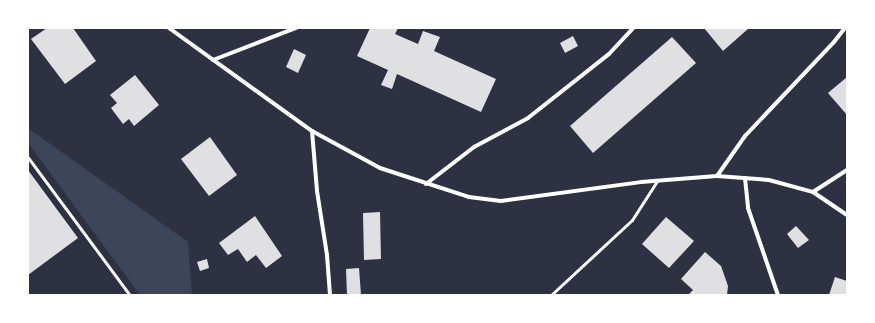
<!DOCTYPE html>
<style>
body{margin:0}
#map{position:relative;width:875px;height:323px;overflow:hidden;background:#2d3142;font-family:"Golos Text",sans-serif}
div>[style]{position:absolute}
.green>*{inset:0;background:#3c4559}
.building>*{inset:0;background:#e0e0e3}
.path>*{height:2.5px;margin:-1.25px;padding:0 1.25px;transform-origin:1.25px;border-radius:1.25px;background:#fff}
.service>*{height:3px;margin:-1.5px;padding:0 1.5px;transform-origin:1.5px;border-radius:1.5px;background:#fff}
.minor>*{height:4px;margin:-2px;padding:0 2px;transform-origin:2px;border-radius:2px;background:#fff}
span{translate:-50% -50%;white-space:nowrap;text-align:center;line-height:1.15;-webkit-text-stroke:3px #fff;paint-order:stroke}
.frame{position:absolute;inset:0;border:29px solid #fff;pointer-events:none}
</style>
<div id="map">
<div class="green">
<div style="clip-path:polygon(28px 128px,188px 242px,192px 295px,140px 295px,28px 143px)"></div>
</div>
<div class="building">
<div style="clip-path:polygon(47px 28px,73px 28px,96px 61px,65px 84px,31px 39px)"></div>
<div style="clip-path:polygon(370px 28px,398px 28px,395px 34px,418px 44px,423px 31px,440px 37px,434px 51px,496px 79px,481px 112px,397px 74px,392px 89px,381px 85px,388px 70px,357px 56px)"></div>
<div style="clip-path:polygon(704px 28px,749px 28px,723px 51px)"></div>
<div style="clip-path:polygon(573px 36px,578px 46px,565px 53px,560px 43px)"></div>
<div style="clip-path:polygon(672px 37px,696px 63px,593px 153px,570px 126px)"></div>
<div style="clip-path:polygon(294px 49px,306px 55px,298px 73px,286px 67px)"></div>
<div style="clip-path:polygon(135px 75px,159px 105px,134px 126px,129px 119px,123px 124px,111px 108px,117px 103px,110px 95px)"></div>
<div style="clip-path:polygon(847px 77px,847px 115px,828px 93px)"></div>
<div style="clip-path:polygon(210px 137px,237px 175px,209px 196px,181px 159px)"></div>
<div style="clip-path:polygon(28px 170px,78px 238px,28px 275px)"></div>
<div style="clip-path:polygon(380px 212px,381px 259px,364px 260px,363px 213px)"></div>
<div style="clip-path:polygon(255px 216px,282px 256px,266px 268px,256px 255px,247px 262px,238px 249px,228px 255px,219px 243px)"></div>
<div style="clip-path:polygon(666px 217px,694px 241px,669px 268px,642px 244px)"></div>
<div style="clip-path:polygon(796px 226px,809px 240px,798px 248px,787px 234px)"></div>
<div style="clip-path:polygon(705px 252px,721px 266px,728px 286px,727px 295px,688px 295px,693px 290px,681px 279px)"></div>
<div style="clip-path:polygon(207px 259px,209px 268px,200px 271px,197px 262px)"></div>
<div style="clip-path:polygon(359px 268px,361px 295px,347px 295px,346px 269px)"></div>
<div style="clip-path:polygon(835px 277px,847px 281px,847px 295px,829px 295px)"></div>
</div>
<div class="path">
<div style="left:28px;top:157px;width:172px;rotate:53.5deg"></div>
</div>
<div class="service">
<div style="left:551px;top:295px;width:110px;rotate:-42.8deg"></div>
<div style="left:632px;top:220px;width:46px;rotate:-57.3deg"></div>
</div>
<div class="minor">
<div style="left:169px;top:28px;width:176px;rotate:35.8deg"></div>
<div style="left:312px;top:131px;width:77px;rotate:28.6deg"></div>
<div style="left:380px;top:168px;width:94px;rotate:18deg"></div>
<div style="left:469px;top:197px;width:32px;rotate:7deg"></div>
<div style="left:501px;top:201px;width:141px;rotate:-7.7deg"></div>
<div style="left:641px;top:182px;width:76px;rotate:-4.5deg"></div>
<div style="left:717px;top:176px;width:52px;rotate:4.4deg"></div>
<div style="left:769px;top:180px;width:46px;rotate:15.3deg"></div>
<div style="left:813px;top:192px;width:41px;rotate:34.1deg"></div>
<div style="left:213px;top:60px;width:89px;rotate:-21.1deg"></div>
<div style="left:312px;top:131px;width:60px;rotate:85.2deg"></div>
<div style="left:317px;top:191px;width:65px;rotate:81.1deg"></div>
<div style="left:327px;top:255px;width:40px;rotate:85.7deg"></div>
<div style="left:717px;top:176px;width:49px;rotate:-55deg"></div>
<div style="left:745px;top:136px;width:129px;rotate:-46.6deg"></div>
<div style="left:834px;top:42px;width:18px;rotate:-52deg"></div>
<div style="left:745px;top:178px;width:30px;rotate:84deg"></div>
<div style="left:748px;top:208px;width:92px;rotate:71deg"></div>
<div style="left:426px;top:184px;width:61px;rotate:-37.6deg"></div>
<div style="left:474px;top:147px;width:61px;rotate:-28.2deg"></div>
<div style="left:528px;top:118px;width:103px;rotate:-38.3deg"></div>
<div style="left:609px;top:54px;width:35px;rotate:-47deg"></div>
<div style="left:813px;top:192px;width:40px;rotate:-32.9deg"></div>
</div>
<div class="frame"></div>
</div>
